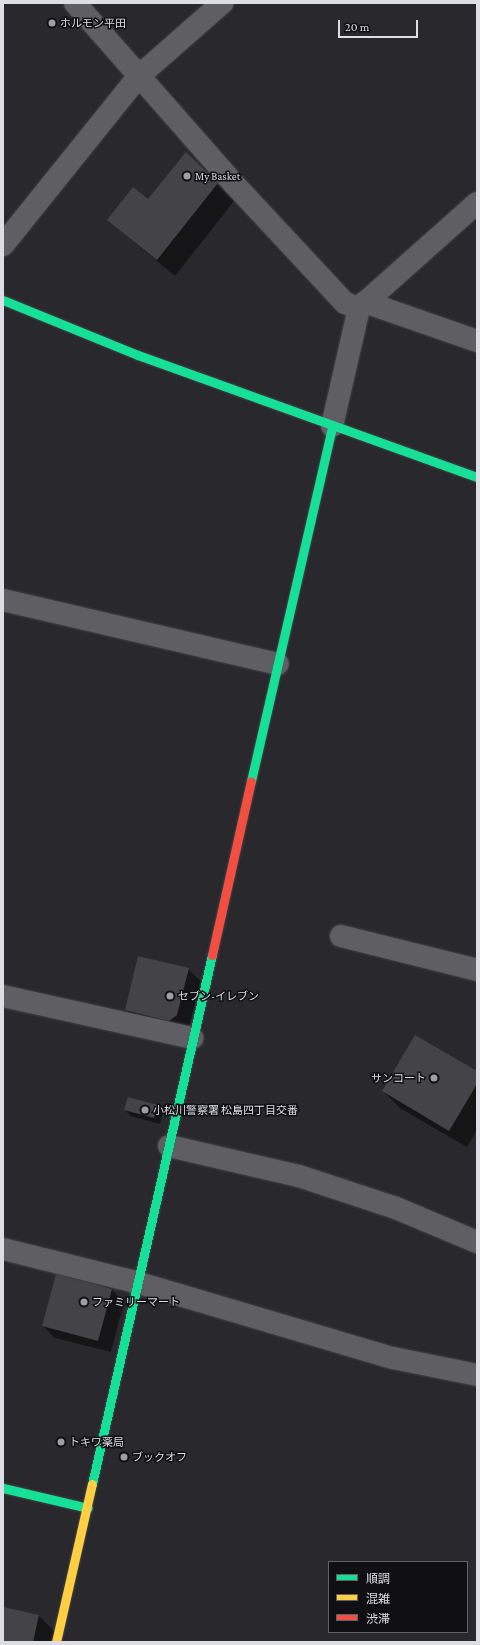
<!DOCTYPE html>
<meta charset="utf-8">
<style>
body{margin:0}
#map{position:relative;width:480px;height:1645px;overflow:hidden;background:#28282d;font-family:"Crimson Pro","Noto Sans JP",serif}
div>[style]{position:absolute}
.shadow>*{inset:0;background:#0007}
.building>*{inset:0;background:#444448}
.roads{filter:drop-shadow(0 0 1px #434346) drop-shadow(0 0 1px #434346)}
.street>*{height:22px;margin:-11px;padding:0 11px;transform-origin:11px;border-radius:11px;background:#5f5f63}
.fast>*{height:9px;margin:-4.5px;padding:0 4.5px;transform-origin:4.5px;border-radius:4.5px;background:#16e098}
.slow>*{height:9px;margin:-4.5px;padding:0 4.5px;transform-origin:4.5px;border-radius:4.5px;background:#ffcf43}
.jam>*{height:9px;margin:-4.5px;padding:0 4.5px;transform-origin:4.5px;border-radius:4.5px;background:#f24e42}
.dots>*{width:11px;height:11px;translate:-50% -50%;box-sizing:border-box;border:2px solid #101014;border-radius:50%}
span{translate:-50% -50%;white-space:nowrap;text-align:center;line-height:1.15;-webkit-text-stroke:3px #101014;paint-order:stroke}
.poi-label{font-size:11px;color:#dddee4}
.left{translate:0 -50%;text-align:left}
.right{translate:-100% -50%;text-align:right}
.frame{position:absolute;inset:0;border:4px solid #dddee4;pointer-events:none}
.legend{position:absolute;left:328px;top:1561px;width:140px;height:72px;box-sizing:border-box;background:#101014;border:1px solid #626267;margin:0;padding:5px 7px;list-style:none;font-size:12px;color:#dddee4}
.legend li{display:flex;align-items:center;gap:8px;height:20px}
.legend b{width:20px;border:1px solid #626267}
.scale{position:absolute;left:338px;top:20px;width:80px;height:18px;box-sizing:border-box;border:2px solid #dddee4;border-top:0;padding-left:5px;font-size:12px;line-height:14px;white-space:nowrap;color:#dddee4;-webkit-text-stroke:3px #101014;paint-order:stroke}
</style>
<div id="map">
<div class="shadow">
<div style="clip-path:polygon(217px 184px,234px 201px,175px 276px,108px 220px)"></div>
<div style="clip-path:polygon(188px 969px,201px 981px,189px 1027px,138px 1022px,126px 1009px)"></div>
<div style="clip-path:polygon(477px 1073px,477px 1130px,467px 1147px,400px 1108px,383px 1091px)"></div>
<div style="clip-path:polygon(157px 1106px,163px 1112px,160px 1124px,131px 1116px,125px 1110px)"></div>
<div style="clip-path:polygon(112px 1290px,124px 1302px,111px 1352px,55px 1338px,43px 1326px)"></div>
<div style="clip-path:polygon(3px 1608px,39px 1616px,56px 1633px,54px 1642px,3px 1642px)"></div>
</div>
<div class="building">
<div style="clip-path:polygon(186px 152px,218px 183px,157px 260px,107px 220px,133px 187px,148px 199px)"></div>
<div style="clip-path:polygon(138px 956px,189px 968px,177px 1015px,169px 1021px,125px 1010px)"></div>
<div style="clip-path:polygon(415px 1035px,477px 1071px,477px 1084px,449px 1131px,382px 1091px)"></div>
<div style="clip-path:polygon(128px 1097px,158px 1105px,154px 1118px,124px 1110px)"></div>
<div style="clip-path:polygon(56px 1274px,112px 1289px,98px 1341px,42px 1326px)"></div>
<div style="clip-path:polygon(3px 1607px,39px 1615px,33px 1642px,3px 1642px)"></div>
</div>
<div class="roads">
<div class="street">
<div style="left:75px;top:3px;width:241px;rotate:48.7deg"></div>
<div style="left:234px;top:184px;width:163px;rotate:47deg"></div>
<div style="left:345px;top:303px;width:15px;rotate:20deg"></div>
<div style="left:3px;top:245px;width:217px;rotate:-51.2deg"></div>
<div style="left:139px;top:76px;width:111px;rotate:-41.3deg"></div>
<div style="left:365px;top:302px;width:119px;rotate:19.2deg"></div>
<div style="left:332px;top:426px;width:121px;rotate:-77.1deg"></div>
<div style="left:359px;top:308px;width:158px;rotate:-41.7deg"></div>
<div style="left:3px;top:600px;width:282px;rotate:13.1deg"></div>
<div style="left:341px;top:936px;width:140px;rotate:14deg"></div>
<div style="left:3px;top:996px;width:194px;rotate:12.5deg"></div>
<div style="left:169px;top:1146px;width:133px;rotate:13deg"></div>
<div style="left:299px;top:1176px;width:102px;rotate:18.3deg"></div>
<div style="left:396px;top:1208px;width:88px;rotate:22.8deg"></div>
<div style="left:3px;top:1249px;width:140px;rotate:14deg"></div>
<div style="left:139px;top:1283px;width:265px;rotate:16.5deg"></div>
<div style="left:393px;top:1358px;width:86px;rotate:11.4deg"></div>
</div>
<div class="fast">
<div style="left:3px;top:300px;width:146px;rotate:22.2deg"></div>
<div style="left:138px;top:355px;width:360px;rotate:19.8deg"></div>
<div style="left:251px;top:781px;width:364px;rotate:-77.1deg"></div>
<div style="left:92px;top:1484px;width:542px;rotate:-77.22deg"></div>
<div style="left:3px;top:1488px;width:87px;rotate:13.2deg"></div>
</div>
<div class="slow">
<div style="left:56px;top:1642px;width:162px;rotate:-77.2deg"></div>
</div>
<div class="jam">
<div style="left:212px;top:955px;width:178px;rotate:-77.4deg"></div>
</div>
</div>
<div class="dots">
<div style="left:52px;top:23px;background:#9e9ea4"></div>
<div style="left:187px;top:176px;background:#9e9ea4"></div>
<div style="left:170px;top:996px;background:#9e9ea4"></div>
<div style="left:434px;top:1078px;background:#9e9ea4"></div>
<div style="left:145px;top:1110px;background:#9e9ea4"></div>
<div style="left:84px;top:1302px;background:#9e9ea4"></div>
<div style="left:61px;top:1442px;background:#9e9ea4"></div>
<div style="left:124px;top:1457px;background:#9e9ea4"></div>
</div>
<div class="poi-label">
<span class="left" style="left:60px;top:23px">ホルモン平田</span>
<span class="left" style="left:195px;top:176px">My Basket</span>
<span class="left" style="left:178px;top:996px">セブン-イレブン</span>
<span class="right" style="left:426px;top:1078px">サンコート</span>
<span class="left" style="left:153px;top:1110px">小松川警察署 松島四丁目交番</span>
<span class="left" style="left:92px;top:1302px">ファミリーマート</span>
<span class="left" style="left:69px;top:1442px">トキワ薬局</span>
<span class="left" style="left:132px;top:1457px">ブックオフ</span>
</div>
<div class="frame"></div>
<ul class="legend">
<li><b style="height:5px;background:#16e098"></b>順調</li>
<li><b style="height:5px;background:#ffcf43"></b>混雑</li>
<li><b style="height:5px;background:#f24e42"></b>渋滞</li>
</ul>
<div class="scale">20 m</div>
</div>
